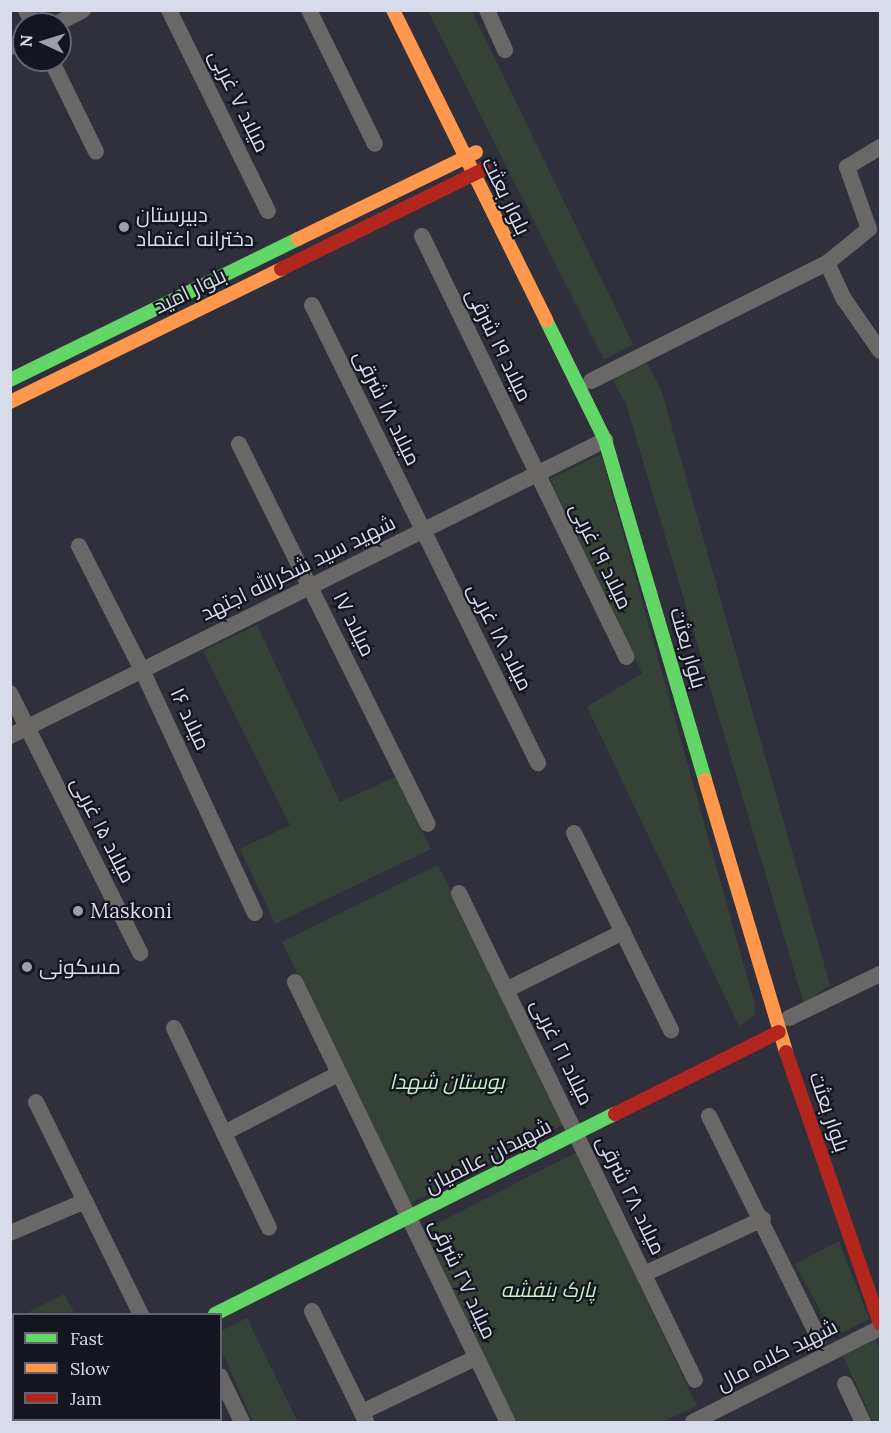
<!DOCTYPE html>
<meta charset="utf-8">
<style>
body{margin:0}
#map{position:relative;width:891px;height:1433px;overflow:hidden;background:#2f303c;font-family:Lora,Cairo,serif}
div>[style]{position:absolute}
.green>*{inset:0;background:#364138}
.street>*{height:16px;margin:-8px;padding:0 8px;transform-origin:8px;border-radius:8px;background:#696866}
.fast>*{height:14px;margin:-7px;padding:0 7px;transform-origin:7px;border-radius:7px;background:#63d668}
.slow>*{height:14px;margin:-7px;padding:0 7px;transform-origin:7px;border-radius:7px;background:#ff974d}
.jam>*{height:14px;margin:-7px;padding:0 7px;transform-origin:7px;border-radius:7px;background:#b3261e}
.dots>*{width:16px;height:16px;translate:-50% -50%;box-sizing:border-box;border:3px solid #14151f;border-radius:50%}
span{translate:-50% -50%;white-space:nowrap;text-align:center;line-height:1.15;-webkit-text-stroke:4.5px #14151f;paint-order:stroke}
.street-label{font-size:21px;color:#d8dbea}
.poi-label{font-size:21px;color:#d8dbea}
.left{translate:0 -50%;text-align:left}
.park-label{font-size:21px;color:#c3eec2;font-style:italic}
.frame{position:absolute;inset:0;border:12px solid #d8dbea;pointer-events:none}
.legend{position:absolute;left:12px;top:1313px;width:210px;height:108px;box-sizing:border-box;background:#14151f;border:2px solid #626470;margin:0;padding:8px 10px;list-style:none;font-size:18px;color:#d8dbea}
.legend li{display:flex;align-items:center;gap:12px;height:30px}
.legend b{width:30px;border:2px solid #626470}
.north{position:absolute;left:12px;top:12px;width:60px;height:60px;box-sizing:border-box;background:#14151f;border:2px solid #626470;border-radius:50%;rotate:274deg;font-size:16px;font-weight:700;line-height:24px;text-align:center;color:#d8dbea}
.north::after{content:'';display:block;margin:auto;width:21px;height:27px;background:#9d9fad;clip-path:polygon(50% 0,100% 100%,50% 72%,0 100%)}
</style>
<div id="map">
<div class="green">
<div style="clip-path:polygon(428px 11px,472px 11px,633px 344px,604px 360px)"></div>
<div style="clip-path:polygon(645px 359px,661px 389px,830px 985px,804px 1004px,626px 404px,611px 377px)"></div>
<div style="clip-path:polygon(601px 454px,755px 1005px,754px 1016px,739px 1026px,587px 707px,642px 673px,550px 479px)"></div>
<div style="clip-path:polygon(257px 625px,340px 802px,395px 777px,431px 849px,275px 924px,240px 849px,290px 825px,203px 651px)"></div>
<div style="clip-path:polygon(438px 865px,565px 1124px,409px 1204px,282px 942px)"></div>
<div style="clip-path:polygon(577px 1152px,697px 1406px,662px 1422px,517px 1422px,422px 1231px)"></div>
<div style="clip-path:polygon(839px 1241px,869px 1319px,834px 1337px,795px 1264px)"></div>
<div style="clip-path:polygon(64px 1294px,75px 1314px,25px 1314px)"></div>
<div style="clip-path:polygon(247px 1318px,298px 1422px,253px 1422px,221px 1349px,221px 1331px)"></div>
<div style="clip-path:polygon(876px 1339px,880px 1351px,880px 1422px,873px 1422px,843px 1356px)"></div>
</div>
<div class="street">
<div style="left:26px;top:10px;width:16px;rotate:63deg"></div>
<div style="left:169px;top:10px;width:224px;rotate:63.8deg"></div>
<div style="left:309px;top:10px;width:149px;rotate:63.8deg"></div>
<div style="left:487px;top:10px;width:44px;rotate:65.8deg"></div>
<div style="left:56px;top:24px;width:30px;rotate:-27deg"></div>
<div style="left:10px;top:47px;width:16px;rotate:-27deg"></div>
<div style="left:51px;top:60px;width:102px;rotate:63.9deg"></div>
<div style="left:422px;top:236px;width:468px;rotate:64.1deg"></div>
<div style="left:827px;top:263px;width:54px;rotate:-39deg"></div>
<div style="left:869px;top:229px;width:66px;rotate:-109.5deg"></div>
<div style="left:847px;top:167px;width:39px;rotate:-31deg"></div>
<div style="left:312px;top:305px;width:511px;rotate:63.74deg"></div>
<div style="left:591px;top:381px;width:264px;rotate:-26.6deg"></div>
<div style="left:827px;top:263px;width:40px;rotate:65deg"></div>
<div style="left:844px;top:299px;width:63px;rotate:55.3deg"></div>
<div style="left:239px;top:444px;width:424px;rotate:63.6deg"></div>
<div style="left:79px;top:546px;width:139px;rotate:63.1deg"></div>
<div style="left:142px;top:670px;width:268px;rotate:65.1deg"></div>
<div style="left:10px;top:693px;width:291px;rotate:63.4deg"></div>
<div style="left:10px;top:736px;width:665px;rotate:-26.45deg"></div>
<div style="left:574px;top:833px;width:220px;rotate:63.8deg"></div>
<div style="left:459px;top:893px;width:541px;rotate:64.15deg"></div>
<div style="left:295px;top:982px;width:489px;rotate:64.2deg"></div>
<div style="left:506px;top:990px;width:131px;rotate:-26.4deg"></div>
<div style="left:789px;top:1018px;width:101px;rotate:-25.8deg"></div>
<div style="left:174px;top:1028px;width:221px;rotate:64.6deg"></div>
<div style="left:36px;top:1102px;width:237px;rotate:63.7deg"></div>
<div style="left:709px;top:1116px;width:249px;rotate:63.7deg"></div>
<div style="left:224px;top:1133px;width:128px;rotate:-27.4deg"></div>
<div style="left:10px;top:1233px;width:82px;rotate:-23.1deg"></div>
<div style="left:644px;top:1274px;width:131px;rotate:-24.8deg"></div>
<div style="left:312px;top:1311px;width:123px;rotate:63.9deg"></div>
<div style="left:220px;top:1376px;width:51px;rotate:64.4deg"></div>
<div style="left:845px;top:1384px;width:42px;rotate:64.7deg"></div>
<div style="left:362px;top:1412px;width:125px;rotate:-25.5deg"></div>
<div style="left:10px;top:1414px;width:9px;rotate:69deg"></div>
<div style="left:124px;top:1420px;width:2px;rotate:63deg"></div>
<div style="left:693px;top:1422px;width:209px;rotate:-26.7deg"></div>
</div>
<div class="fast">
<div style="left:546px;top:320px;width:134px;rotate:63.8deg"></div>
<div style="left:605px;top:440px;width:354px;rotate:73.6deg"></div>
<div style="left:10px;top:380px;width:321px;rotate:-26.1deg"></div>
<div style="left:215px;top:1314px;width:447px;rotate:-26.6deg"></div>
</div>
<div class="slow">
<div style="left:393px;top:10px;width:346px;rotate:63.7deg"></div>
<div style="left:298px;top:239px;width:198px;rotate:-26deg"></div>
<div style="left:10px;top:402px;width:302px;rotate:-26.1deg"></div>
<div style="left:705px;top:780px;width:284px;rotate:73.4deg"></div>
</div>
<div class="jam">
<div style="left:281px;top:269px;width:226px;rotate:-26.2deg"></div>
<div style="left:786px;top:1052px;width:287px;rotate:70.9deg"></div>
<div style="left:615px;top:1114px;width:183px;rotate:-26.6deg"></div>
<div style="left:10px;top:1372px;width:4px;rotate:27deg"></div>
</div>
<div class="dots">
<div style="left:124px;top:227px;background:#9d9fad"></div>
<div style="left:78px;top:911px;background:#9d9fad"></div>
<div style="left:27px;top:967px;background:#9d9fad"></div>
</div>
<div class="street-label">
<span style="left:239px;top:101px;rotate:64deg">میلاد ۷ غربی</span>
<span style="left:506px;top:196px;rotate:64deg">بلوار بعثت</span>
<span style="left:190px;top:291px;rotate:-26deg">بلوار امید</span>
<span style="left:499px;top:345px;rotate:64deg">میلاد ۱۹ شرقی</span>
<span style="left:387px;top:408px;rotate:64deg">میلاد ۱۸ شرقی</span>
<span style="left:601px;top:556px;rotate:64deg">میلاد ۱۹ غربی</span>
<span style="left:298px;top:568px;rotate:-26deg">شهید سید شکرالله اجتهد</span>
<span style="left:354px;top:624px;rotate:64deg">میلاد ۱۷</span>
<span style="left:500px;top:637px;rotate:63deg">میلاد ۱۸ غربی</span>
<span style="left:688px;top:648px;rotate:74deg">بلوار بعثت</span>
<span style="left:190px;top:719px;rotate:65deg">میلاد ۱۶</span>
<span style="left:103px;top:830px;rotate:63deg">میلاد ۱۵ غربی</span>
<span style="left:562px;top:1052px;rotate:64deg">میلاد ۲۱ غربی</span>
<span style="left:829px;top:1112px;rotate:71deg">بلوار بعثت</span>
<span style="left:488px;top:1156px;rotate:-27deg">شهیدان عالمیان</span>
<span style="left:631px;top:1195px;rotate:64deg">میلاد ۲۸ شرقی</span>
<span style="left:463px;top:1279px;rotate:65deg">میلاد ۲۷ شرقی</span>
<span style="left:777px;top:1355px;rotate:-27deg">شهید کلاه مال</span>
</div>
<div class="poi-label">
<span class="left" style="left:136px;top:227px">دبیرستان<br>دخترانه اعتماد</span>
<span class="left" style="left:90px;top:911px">Maskoni</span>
<span class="left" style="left:39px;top:967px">مسکونی</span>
</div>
<div class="park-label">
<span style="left:447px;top:1082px">بوستان شهدا</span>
<span style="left:548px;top:1290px">پارک بنفشه</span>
</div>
<div class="frame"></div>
<ul class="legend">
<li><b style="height:8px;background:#63d668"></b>Fast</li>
<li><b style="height:8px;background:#ff974d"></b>Slow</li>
<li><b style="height:8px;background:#b3261e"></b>Jam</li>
</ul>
<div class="north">N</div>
</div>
